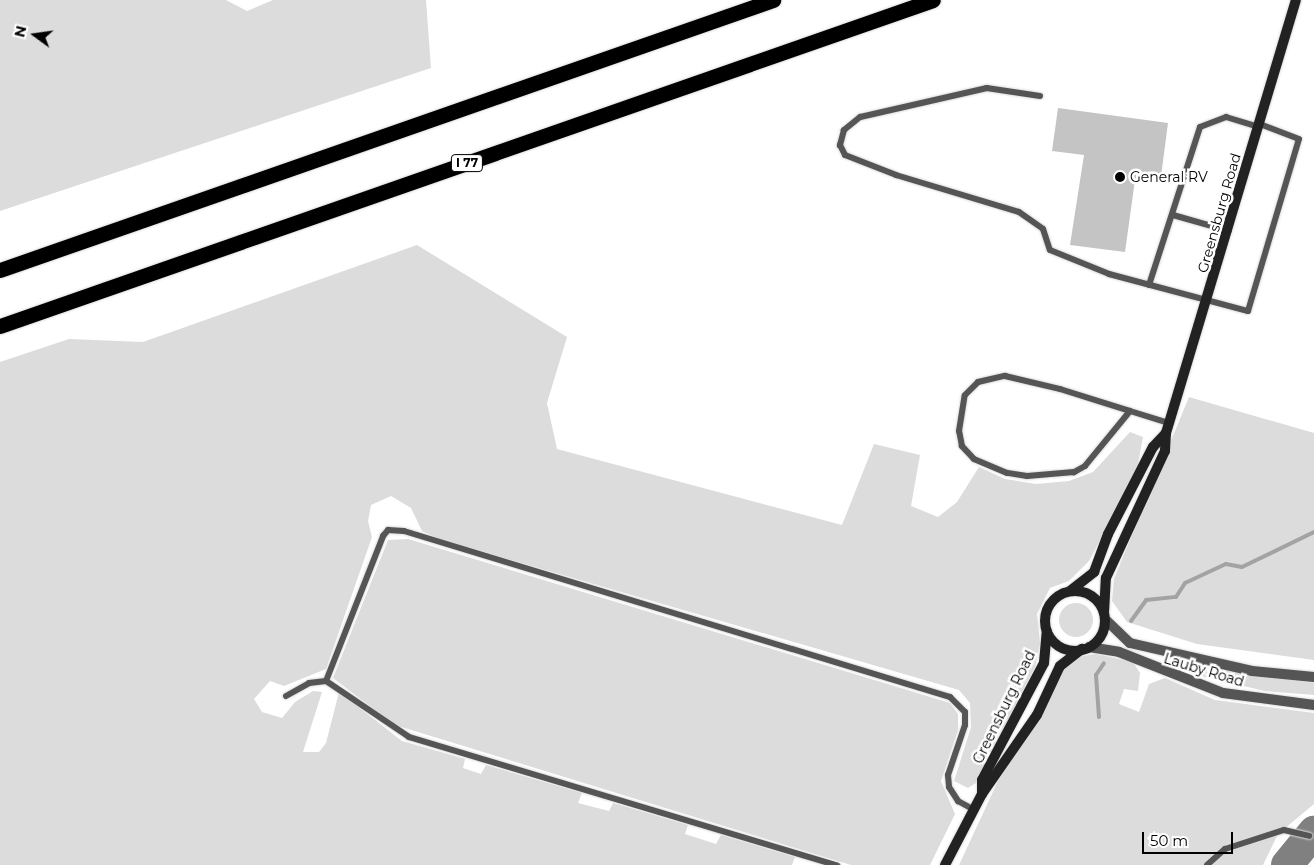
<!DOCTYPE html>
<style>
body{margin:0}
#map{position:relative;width:1314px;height:865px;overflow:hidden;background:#fff;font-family:Montserrat,sans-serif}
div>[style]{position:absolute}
.green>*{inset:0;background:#dcdcdc}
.round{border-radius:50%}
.stream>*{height:4px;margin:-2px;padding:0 2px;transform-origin:2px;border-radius:2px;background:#a3a3a3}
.taxiway>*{height:32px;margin:-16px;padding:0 16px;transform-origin:16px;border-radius:16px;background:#808080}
.building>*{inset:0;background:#c4c4c4}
.roads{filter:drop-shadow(0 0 1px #dbdbdb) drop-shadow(0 0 1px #dbdbdb)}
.service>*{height:6px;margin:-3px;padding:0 3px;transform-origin:3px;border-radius:3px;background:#555}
.tertiary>*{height:10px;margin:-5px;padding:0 5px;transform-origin:5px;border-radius:5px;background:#555}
.secondary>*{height:10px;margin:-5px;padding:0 5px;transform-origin:5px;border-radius:5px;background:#222}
.secondary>.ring{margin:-5px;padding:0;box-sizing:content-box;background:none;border:10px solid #222;border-radius:50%}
.motorway>*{height:15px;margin:-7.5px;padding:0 7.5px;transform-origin:7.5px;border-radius:7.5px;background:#000}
.dots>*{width:14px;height:14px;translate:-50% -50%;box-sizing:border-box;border:2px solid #fff;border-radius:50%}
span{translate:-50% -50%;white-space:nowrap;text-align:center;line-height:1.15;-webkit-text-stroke:5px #fff;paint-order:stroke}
.shield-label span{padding:1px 4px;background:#fff;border:1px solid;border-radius:4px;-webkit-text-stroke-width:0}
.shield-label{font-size:12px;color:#000;font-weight:700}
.poi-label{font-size:14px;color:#000}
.left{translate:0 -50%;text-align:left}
.street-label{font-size:14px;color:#000}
.north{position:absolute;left:10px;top:10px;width:50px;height:50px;-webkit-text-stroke:4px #fff;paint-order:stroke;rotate:284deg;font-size:14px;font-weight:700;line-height:20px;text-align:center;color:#000}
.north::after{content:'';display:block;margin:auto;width:18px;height:22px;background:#000;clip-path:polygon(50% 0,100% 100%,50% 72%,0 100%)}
.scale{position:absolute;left:1142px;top:832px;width:91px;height:22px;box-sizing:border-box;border:2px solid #000;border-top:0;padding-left:6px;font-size:15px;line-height:18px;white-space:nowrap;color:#000;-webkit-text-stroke:4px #fff;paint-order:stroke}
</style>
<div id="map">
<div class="green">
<div style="clip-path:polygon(0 0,226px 0,247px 11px,273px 0,426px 0,431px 68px,0 211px)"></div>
<div style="clip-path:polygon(417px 245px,567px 337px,547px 403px,557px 449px,842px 525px,874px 444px,920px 455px,911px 506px,938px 517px,957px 502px,979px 467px,1005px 479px,1036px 484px,1069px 481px,1093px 472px,1130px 432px,1143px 437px,1137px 469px,1089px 561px,1069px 581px,1050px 588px,1037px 614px,1040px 643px,1035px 667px,976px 783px,968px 788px,954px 781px,971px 727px,970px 703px,959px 690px,439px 539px,422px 531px,411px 508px,391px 496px,371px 505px,368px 521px,372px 537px,326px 669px,284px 686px,270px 681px,254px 699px,262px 712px,282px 718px,295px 702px,313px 691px,322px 692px,303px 752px,319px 752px,326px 743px,339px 692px,402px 741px,465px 759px,463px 768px,481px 774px,486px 765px,582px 793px,578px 803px,609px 811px,613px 803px,688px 825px,685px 834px,716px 844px,721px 835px,795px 857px,792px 865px,0 865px,0 362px,69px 339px,143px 342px)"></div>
<div style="clip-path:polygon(1189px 397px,1314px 433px,1314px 660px,1197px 644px,1127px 622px,1112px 601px,1114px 579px)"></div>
<div style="clip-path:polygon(408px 539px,950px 703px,958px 714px,958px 730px,941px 781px,955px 814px,930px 865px,851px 865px,395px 725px,333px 678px,388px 540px)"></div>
<div class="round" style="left:1059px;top:603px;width:34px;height:34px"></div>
<div style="clip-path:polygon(1096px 654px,1133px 662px,1140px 673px,1138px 691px,1124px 689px,1119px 704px,1139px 712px,1149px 684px,1165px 678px,1215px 700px,1314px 713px,1314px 804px,1278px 834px,1263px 865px,959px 865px,998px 781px,1053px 693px,1062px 669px,1077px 657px)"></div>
<div style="clip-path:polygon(1203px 666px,1314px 683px,1314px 695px,1265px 691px,1204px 677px,1197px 671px)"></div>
</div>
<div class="stream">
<div style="left:1131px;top:621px;width:26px;rotate:-54deg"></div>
<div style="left:1146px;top:600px;width:30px;rotate:-6deg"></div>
<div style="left:1176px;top:597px;width:17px;rotate:-57deg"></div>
<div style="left:1185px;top:583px;width:45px;rotate:-24.9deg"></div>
<div style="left:1226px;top:564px;width:16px;rotate:11deg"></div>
<div style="left:1242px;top:567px;width:80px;rotate:-25.9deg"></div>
<div style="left:1099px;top:717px;width:42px;rotate:-94.1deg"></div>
<div style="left:1096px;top:675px;width:14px;rotate:-56deg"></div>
</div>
<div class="taxiway">
<div style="left:1287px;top:865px;width:43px;rotate:-50.7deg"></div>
</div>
<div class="building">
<div style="clip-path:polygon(1058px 108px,1168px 123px,1160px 184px,1135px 180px,1125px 252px,1070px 245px,1084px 155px,1052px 151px)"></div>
</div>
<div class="roads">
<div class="service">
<div style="left:1040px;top:96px;width:54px;rotate:-171.4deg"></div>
<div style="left:987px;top:88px;width:130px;rotate:167.1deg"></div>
<div style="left:860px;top:117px;width:21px;rotate:141deg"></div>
<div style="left:844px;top:130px;width:16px;rotate:105deg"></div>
<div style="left:840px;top:145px;width:11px;rotate:63deg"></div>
<div style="left:845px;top:155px;width:55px;rotate:21.4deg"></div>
<div style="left:896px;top:175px;width:128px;rotate:16.7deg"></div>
<div style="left:1019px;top:212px;width:29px;rotate:35deg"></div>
<div style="left:1043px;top:229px;width:22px;rotate:72deg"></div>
<div style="left:1050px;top:250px;width:64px;rotate:22.1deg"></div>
<div style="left:1109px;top:274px;width:144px;rotate:14.9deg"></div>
<div style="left:1248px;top:311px;width:179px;rotate:-73.5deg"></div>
<div style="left:1299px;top:139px;width:42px;rotate:-159deg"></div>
<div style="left:1173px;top:215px;width:58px;rotate:15.9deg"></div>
<div style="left:1149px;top:285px;width:166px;rotate:-72.1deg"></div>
<div style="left:1200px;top:127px;width:28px;rotate:-21deg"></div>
<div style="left:1226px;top:117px;width:34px;rotate:17deg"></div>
<div style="left:1130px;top:411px;width:71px;rotate:129.3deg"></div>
<div style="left:1085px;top:466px;width:13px;rotate:151deg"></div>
<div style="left:1074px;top:472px;width:47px;rotate:175.1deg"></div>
<div style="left:1027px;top:476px;width:20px;rotate:-171deg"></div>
<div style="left:1007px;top:473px;width:36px;rotate:-157deg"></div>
<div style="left:974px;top:459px;width:18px;rotate:-133deg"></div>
<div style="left:962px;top:446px;width:15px;rotate:-101deg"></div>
<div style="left:959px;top:431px;width:36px;rotate:-81deg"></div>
<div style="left:965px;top:395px;width:18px;rotate:-45deg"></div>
<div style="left:978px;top:382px;width:28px;rotate:-13deg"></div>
<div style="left:1005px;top:376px;width:57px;rotate:13.3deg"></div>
<div style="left:1060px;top:389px;width:73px;rotate:17.4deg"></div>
<div style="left:1130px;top:411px;width:41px;rotate:17.1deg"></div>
<div style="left:326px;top:681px;width:156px;rotate:-68.5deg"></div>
<div style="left:383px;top:536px;width:8px;rotate:-50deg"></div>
<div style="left:388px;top:530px;width:16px;rotate:4deg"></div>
<div style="left:404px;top:531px;width:571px;rotate:16.91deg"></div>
<div style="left:950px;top:697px;width:21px;rotate:45deg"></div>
<div style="left:965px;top:712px;width:13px;rotate:90deg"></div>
<div style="left:965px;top:725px;width:53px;rotate:108.8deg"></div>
<div style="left:948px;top:775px;width:12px;rotate:85deg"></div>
<div style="left:949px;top:787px;width:17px;rotate:57deg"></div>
<div style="left:958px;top:801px;width:18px;rotate:29deg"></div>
<div style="left:286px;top:696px;width:26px;rotate:-29deg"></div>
<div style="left:309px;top:683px;width:17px;rotate:-7deg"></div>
<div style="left:326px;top:681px;width:100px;rotate:34deg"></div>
<div style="left:409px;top:737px;width:447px;rotate:16.7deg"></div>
<div style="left:1207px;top:865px;width:24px;rotate:-42deg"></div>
<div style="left:1225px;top:849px;width:62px;rotate:-17.9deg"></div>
<div style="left:1284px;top:830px;width:26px;rotate:13deg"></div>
</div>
<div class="tertiary">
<div style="left:1106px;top:620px;width:33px;rotate:44deg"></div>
<div style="left:1130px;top:643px;width:125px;rotate:12.9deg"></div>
<div style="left:1252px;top:671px;width:62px;rotate:5.5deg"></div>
<div style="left:1089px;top:647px;width:30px;rotate:9deg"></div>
<div style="left:1119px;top:652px;width:112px;rotate:21.5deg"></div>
<div style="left:1223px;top:693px;width:92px;rotate:7.5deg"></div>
</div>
<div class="secondary">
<div style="left:1070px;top:591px;width:31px;rotate:-38deg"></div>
<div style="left:1094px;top:572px;width:40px;rotate:-69.8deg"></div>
<div style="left:1108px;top:534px;width:98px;rotate:-62.7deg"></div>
<div style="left:1153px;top:447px;width:19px;rotate:-47deg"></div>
<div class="ring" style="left:1045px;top:591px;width:50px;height:50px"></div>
<div style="left:1104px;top:613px;width:35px;rotate:-87deg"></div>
<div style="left:1106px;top:578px;width:140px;rotate:-65.1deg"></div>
<div style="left:1165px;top:451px;width:18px;rotate:-87deg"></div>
<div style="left:1166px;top:433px;width:452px;rotate:-73.3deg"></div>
<div style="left:982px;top:794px;width:14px;rotate:-90deg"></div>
<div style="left:982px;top:780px;width:132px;rotate:-62.1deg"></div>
<div style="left:1044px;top:663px;width:32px;rotate:-85deg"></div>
<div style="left:945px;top:865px;width:80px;rotate:-62.5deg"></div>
<div style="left:982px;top:794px;width:96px;rotate:-55.2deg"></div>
<div style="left:1037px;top:715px;width:54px;rotate:-64.9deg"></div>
<div style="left:1060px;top:666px;width:28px;rotate:-38deg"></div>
</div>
<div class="motorway">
<div style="left:0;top:270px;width:819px;rotate:-19.25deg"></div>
<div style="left:0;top:326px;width:988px;rotate:-19.26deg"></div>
</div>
</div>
<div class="dots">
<div style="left:1120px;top:177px;background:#000"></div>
</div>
<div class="shield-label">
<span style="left:467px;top:163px">I 77</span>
</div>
<div class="poi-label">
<span class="left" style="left:1130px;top:177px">General RV</span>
</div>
<div class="street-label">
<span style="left:1219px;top:213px;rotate:-74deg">Greensburg Road</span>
<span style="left:1204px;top:670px;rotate:17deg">Lauby Road</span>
<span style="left:1004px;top:707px;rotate:-64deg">Greensburg Road</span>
</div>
<div class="north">N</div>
<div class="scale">50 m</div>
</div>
